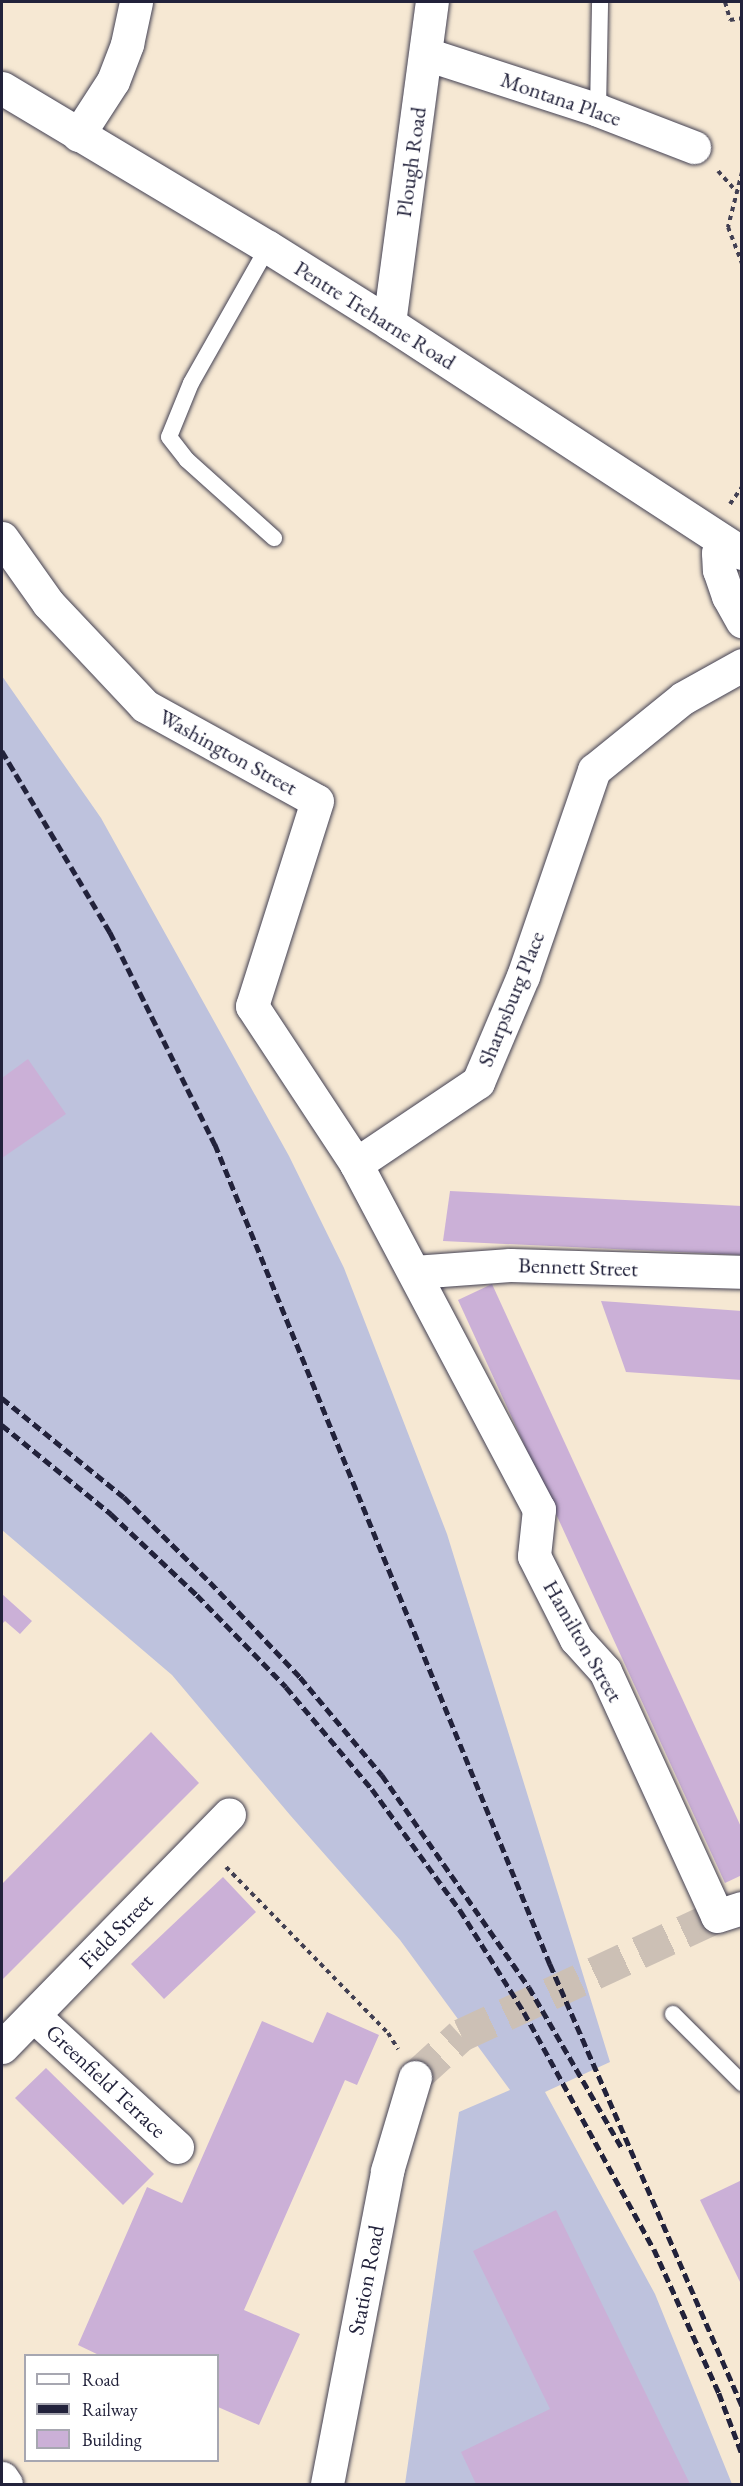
<!DOCTYPE html>
<style>
body{margin:0}
#map{position:relative;width:743px;height:2486px;overflow:hidden;background:#f6e8d3;font-family:"EB Garamond",serif}
div>[style]{position:absolute}
.industrial>*{inset:0;background:#bec2dd}
.building>*{inset:0;background:#cbb0d7}
.street-tunnel>*{height:33px;margin-top:-16.5px;transform-origin:0;background:repeating-linear-gradient(90deg,#ccc0b5 0 33px,transparent 0 49px)}
.path>*{height:4px;margin-top:-2px;transform-origin:0;background:repeating-linear-gradient(90deg,#424052 0 4.5px,transparent 0 9px)}
.roads{filter:drop-shadow(0 0 2px #424052) drop-shadow(0 0 2px #424052)}
.lane>*{height:16px;margin:-8px;padding:0 8px;transform-origin:8px;border-radius:8px;background:#fff}
.street>*{height:33px;margin:-16.5px;padding:0 16.5px;transform-origin:16.5px;border-radius:16.5px;background:#fff}
.rail>*{height:4.5px;margin-top:-2.25px;transform-origin:0;background:repeating-linear-gradient(90deg,#22223b 0 9px,transparent 0 13.5px)}
span{translate:-50% -50%;white-space:nowrap;text-align:center;line-height:1.15;-webkit-text-stroke:5px #fff;paint-order:stroke}
.street-label{font-size:22px;color:#22223b}
.frame{position:absolute;inset:0;border:3px solid #22223b;pointer-events:none}
.legend{position:absolute;left:24px;top:2354px;width:195px;height:108px;box-sizing:border-box;background:#fff;border:2px solid #a7a7b1;margin:0;padding:8px 10px;list-style:none;font-size:18px;color:#22223b}
.legend li{display:flex;align-items:center;gap:12px;height:30px}
.legend b{width:30px;border:2px solid #a7a7b1}
</style>
<div id="map">
<div class="industrial">
<div style="clip-path:polygon(2px 676px,101px 818px,289px 1156px,344px 1268px,447px 1534px,610px 2062px,545px 2092px,655px 2294px,732px 2484px,405px 2484px,459px 2112px,510px 2090px,400px 1940px,290px 1815px,172px 1675px,2px 1530px)"></div>
</div>
<div class="building">
<div style="clip-path:polygon(28px 1059px,66px 1114px,2px 1158px,2px 1078px)"></div>
<div style="clip-path:polygon(450px 1191px,742px 1206px,742px 1255px,443px 1241px)"></div>
<div style="clip-path:polygon(492px 1284px,742px 1829px,742px 1875px,725px 1883px,458px 1300px)"></div>
<div style="clip-path:polygon(601px 1301px,742px 1311px,742px 1380px,626px 1372px)"></div>
<div style="clip-path:polygon(2px 1594px,32px 1621px,20px 1634px,5px 1621px,2px 1624px)"></div>
<div style="clip-path:polygon(151px 1732px,199px 1783px,2px 1980px,2px 1884px)"></div>
<div style="clip-path:polygon(223px 1877px,256px 1912px,164px 1999px,131px 1964px)"></div>
<div style="clip-path:polygon(327px 2012px,379px 2035px,357px 2085px,345px 2080px,244px 2310px,300px 2334px,259px 2425px,218px 2407px,218px 2356px,101px 2356px,78px 2345px,147px 2187px,182px 2203px,262px 2021px,313px 2043px)"></div>
<div style="clip-path:polygon(46px 2068px,154px 2174px,123px 2205px,15px 2098px)"></div>
<div style="clip-path:polygon(742px 2180px,742px 2286px,700px 2200px)"></div>
<div style="clip-path:polygon(556px 2210px,690px 2484px,476px 2484px,461px 2452px,550px 2409px,473px 2251px)"></div>
</div>
<div class="street-tunnel">
<div style="left:415px;top:2077px;width:62px;rotate:-42.4deg"></div>
<div style="left:461px;top:2035px;width:282px;rotate:-24.9deg"></div>
</div>
<div class="path">
<div style="left:725px;top:2px;width:19px;rotate:74deg"></div>
<div style="left:730px;top:20px;width:12px;rotate:-9deg"></div>
<div style="left:718px;top:171px;width:25px;rotate:48deg"></div>
<div style="left:742px;top:172px;width:57px;rotate:104.3deg"></div>
<div style="left:728px;top:227px;width:39px;rotate:69deg"></div>
<div style="left:730px;top:504px;width:21px;rotate:-55deg"></div>
<div style="left:226px;top:1867px;width:232px;rotate:45.7deg"></div>
<div style="left:388px;top:2033px;width:19px;rotate:58deg"></div>
</div>
<div class="roads">
<div class="lane">
<div style="left:598px;top:110px;width:108px;rotate:-88.9deg"></div>
<div style="left:268px;top:247px;width:156px;rotate:119.5deg"></div>
<div style="left:191px;top:383px;width:58px;rotate:112.2deg"></div>
<div style="left:169px;top:437px;width:29px;rotate:52deg"></div>
<div style="left:187px;top:460px;width:117px;rotate:41.9deg"></div>
<div style="left:673px;top:2014px;width:98px;rotate:45deg"></div>
</div>
<div class="street">
<div style="left:426px;top:54px;width:181px;rotate:18deg"></div>
<div style="left:598px;top:110px;width:103px;rotate:21.1deg"></div>
<div style="left:2px;top:88px;width:310px;rotate:30.9deg"></div>
<div style="left:268px;top:247px;width:143px;rotate:32.1deg"></div>
<div style="left:389px;top:323px;width:421px;rotate:33.1deg"></div>
<div style="left:78px;top:135px;width:64px;rotate:-57.1deg"></div>
<div style="left:113px;top:81px;width:40px;rotate:-69deg"></div>
<div style="left:127px;top:44px;width:43px;rotate:-77.9deg"></div>
<div style="left:389px;top:323px;width:324px;rotate:-82.4deg"></div>
<div style="left:2px;top:538px;width:80px;rotate:54.7deg"></div>
<div style="left:48px;top:603px;width:141px;rotate:46.7deg"></div>
<div style="left:145px;top:706px;width:196px;rotate:28.9deg"></div>
<div style="left:317px;top:801px;width:215px;rotate:107.6deg"></div>
<div style="left:252px;top:1006px;width:189px;rotate:56.6deg"></div>
<div style="left:356px;top:1164px;width:147px;rotate:-33.9deg"></div>
<div style="left:478px;top:1082px;width:115px;rotate:-67deg"></div>
<div style="left:523px;top:976px;width:218px;rotate:-71deg"></div>
<div style="left:594px;top:770px;width:114px;rotate:-39deg"></div>
<div style="left:683px;top:698px;width:68px;rotate:-29.2deg"></div>
<div style="left:721px;top:540px;width:13px;rotate:103deg"></div>
<div style="left:718px;top:553px;width:17px;rotate:87deg"></div>
<div style="left:719px;top:570px;width:28px;rotate:71deg"></div>
<div style="left:728px;top:596px;width:29px;rotate:61deg"></div>
<div style="left:356px;top:1164px;width:391px;rotate:62.1deg"></div>
<div style="left:539px;top:1509px;width:47px;rotate:96.1deg"></div>
<div style="left:534px;top:1556px;width:93px;rotate:63.2deg"></div>
<div style="left:576px;top:1639px;width:43px;rotate:47.8deg"></div>
<div style="left:605px;top:1671px;width:269px;rotate:65.4deg"></div>
<div style="left:717px;top:1916px;width:26px;rotate:-18deg"></div>
<div style="left:414px;top:1272px;width:96px;rotate:-4.2deg"></div>
<div style="left:510px;top:1265px;width:232px;rotate:1.7deg"></div>
<div style="left:34px;top:2016px;width:194px;rotate:42.5deg"></div>
<div style="left:2px;top:2047px;width:325px;rotate:-45.7deg"></div>
<div style="left:2px;top:2478px;width:7px;rotate:56deg"></div>
<div style="left:327px;top:2484px;width:319px;rotate:-79.1deg"></div>
<div style="left:387px;top:2171px;width:98px;rotate:-73.4deg"></div>
</div>
</div>
<div class="rail">
<div style="left:2px;top:751px;width:211px;rotate:59.2deg"></div>
<div style="left:110px;top:932px;width:237px;rotate:63.7deg"></div>
<div style="left:215px;top:1144px;width:886px;rotate:67.78deg"></div>
<div style="left:550px;top:1964px;width:482px;rotate:66.5deg"></div>
<div style="left:2px;top:1398px;width:157px;rotate:39.1deg"></div>
<div style="left:124px;top:1497px;width:121px;rotate:44.7deg"></div>
<div style="left:210px;top:1582px;width:131px;rotate:46.5deg"></div>
<div style="left:300px;top:1677px;width:128px;rotate:50.1deg"></div>
<div style="left:382px;top:1775px;width:258px;rotate:55.3deg"></div>
<div style="left:529px;top:1987px;width:186px;rotate:60deg"></div>
<div style="left:2px;top:1425px;width:141px;rotate:39.2deg"></div>
<div style="left:111px;top:1514px;width:118px;rotate:43.3deg"></div>
<div style="left:197px;top:1595px;width:128px;rotate:45.9deg"></div>
<div style="left:286px;top:1687px;width:133px;rotate:49.9deg"></div>
<div style="left:372px;top:1789px;width:150px;rotate:54deg"></div>
<div style="left:460px;top:1910px;width:120px;rotate:57.9deg"></div>
<div style="left:524px;top:2012px;width:270px;rotate:61.3deg"></div>
<div style="left:654px;top:2249px;width:158px;rotate:65.7deg"></div>
<div style="left:719px;top:2393px;width:65px;rotate:69.3deg"></div>
</div>
<div class="street-label">
<span style="left:561px;top:99px;rotate:19deg">Montana Place</span>
<span style="left:411px;top:162px;rotate:-82deg">Plough Road</span>
<span style="left:375px;top:315px;rotate:32deg">Pentre Treharne Road</span>
<span style="left:228px;top:752px;rotate:29deg">Washington Street</span>
<span style="left:511px;top:999px;rotate:-68deg">Sharpsburg Place</span>
<span style="left:578px;top:1267px;rotate:2deg">Bennett Street</span>
<span style="left:583px;top:1641px;rotate:60deg">Hamilton Street</span>
<span style="left:116px;top:1931px;rotate:-46deg">Field Street</span>
<span style="left:106px;top:2081px;rotate:43deg">Greenfield Terrace</span>
<span style="left:366px;top:2280px;rotate:-79deg">Station Road</span>
</div>
<div class="frame"></div>
<ul class="legend">
<li><b style="height:8px;background:#fff"></b>Road</li>
<li><b style="height:8px;background:#22223b"></b>Railway</li>
<li><b style="height:16px;background:#cbb0d7"></b>Building</li>
</ul>
</div>
